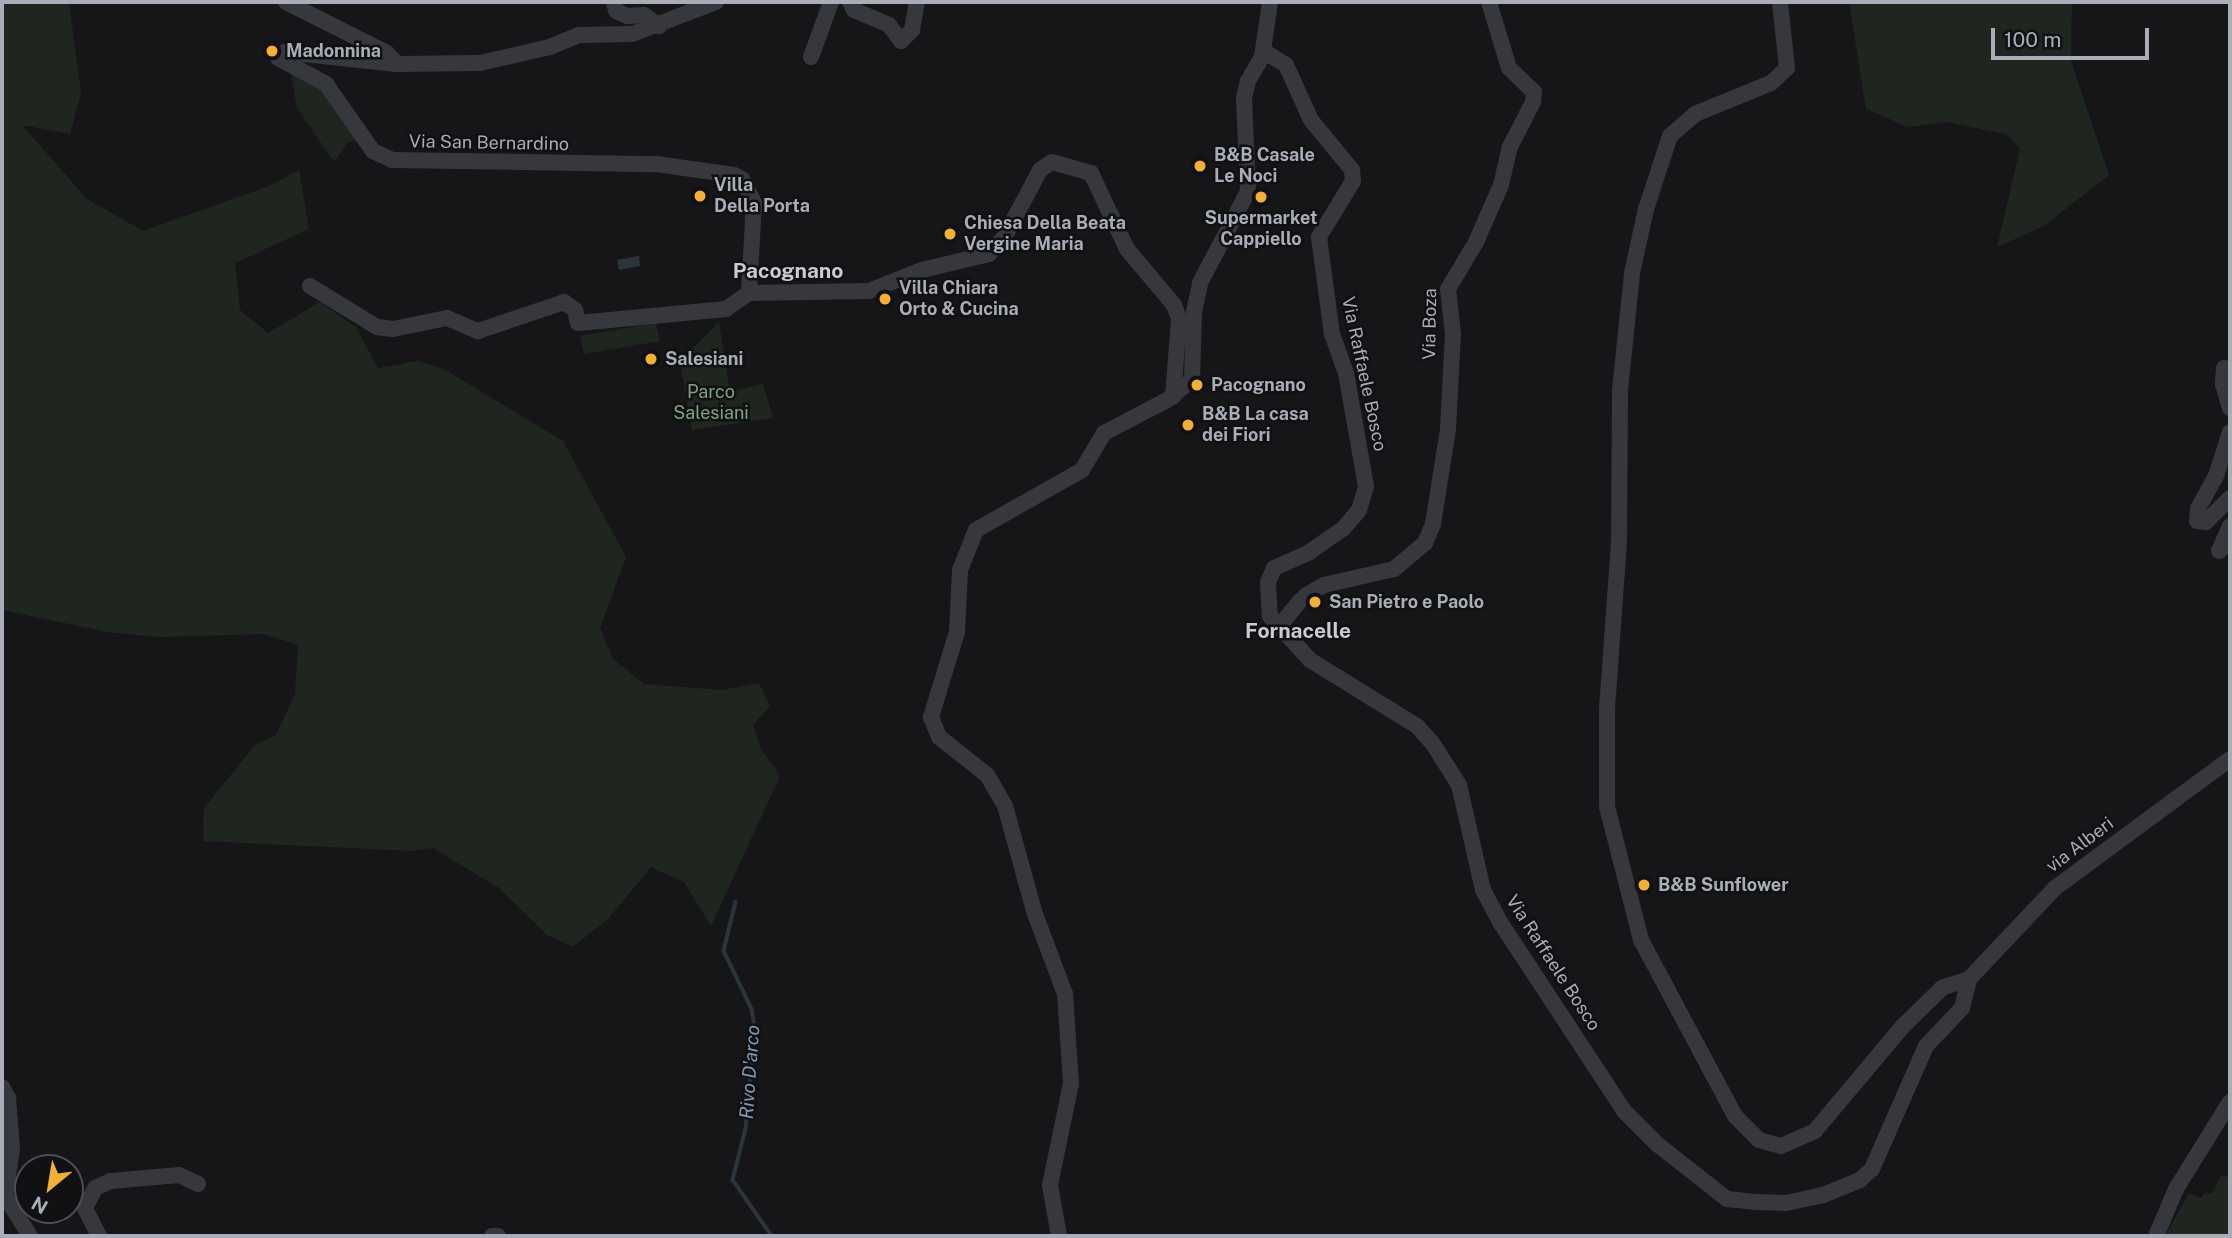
<!DOCTYPE html>
<style>
body{margin:0}
#map{position:relative;width:2232px;height:1238px;overflow:hidden;background:#161618;font-family:"Public Sans",sans-serif}
div>[style]{position:absolute}
.green>*{inset:0;background:#1e261f}
.water>*{inset:0;background:#2c353c}
.stream>*{height:3.5px;margin:-1.75px;padding:0 1.75px;transform-origin:1.75px;border-radius:1.75px;background:#2c353c}
.minor>*{height:16px;margin:-8px;padding:0 8px;transform-origin:8px;border-radius:8px;background:#37383d}
.dots>*{width:19px;height:19px;translate:-50% -50%;box-sizing:border-box;border:4px solid #111113;border-radius:50%}
span{translate:-50% -50%;white-space:nowrap;text-align:center;line-height:1.15;-webkit-text-stroke:5px #111113;paint-order:stroke}
.poi-label{font-size:18px;color:#a8adb8;font-weight:700}
.left{translate:0 -50%;text-align:left}
.street-label{font-size:18px;color:#a8adb8}
.park-label{font-size:18px;color:#7fa381}
.water-label{font-size:19px;color:#7f9bb3;font-style:italic}
.quarter-label{font-size:21px;color:#c9ccd4;font-weight:700}
.frame{position:absolute;inset:0;border:4px solid #a8adb8;pointer-events:none}
.north{position:absolute;left:14px;top:1154px;width:70px;height:70px;box-sizing:border-box;background:#111113;border:2px solid #4d4f55;border-radius:50%;rotate:210deg;font-size:19px;font-weight:700;line-height:28px;text-align:center;color:#a8adb8}
.north::after{content:'';display:block;margin:auto;width:24px;height:32px;background:#f2b134;clip-path:polygon(50% 0,100% 100%,50% 72%,0 100%)}
.scale{position:absolute;left:1991px;top:28px;width:158px;height:32px;box-sizing:border-box;border:4px solid #a8adb8;border-top:0;padding-left:9px;font-size:21px;line-height:24px;white-space:nowrap;color:#a8adb8;-webkit-text-stroke:5px #111113;paint-order:stroke}
</style>
<div id="map">
<div class="green">
<div style="clip-path:polygon(2px 2px,69px 2px,81px 93px,70px 134px,22px 125px,87px 199px,143px 231px,269px 186px,299px 170px,309px 229px,235px 263px,240px 310px,268px 333px,320px 302px,356px 327px,378px 368px,418px 361px,442px 368px,563px 441px,626px 557px,600px 628px,613px 659px,644px 684px,722px 690px,759px 683px,770px 706px,753px 725px,760px 747px,780px 776px,711px 926px,684px 882px,651px 867px,608px 919px,573px 947px,547px 935px,499px 888px,433px 848px,412px 851px,203px 841px,204px 808px,256px 744px,276px 735px,295px 694px,298px 645px,264px 634px,159px 637px,107px 632px,2px 610px)"></div>
<div style="clip-path:polygon(1849px 2px,2072px 2px,2071px 61px,2109px 175px,2044px 226px,1997px 247px,2020px 149px,2006px 134px,1946px 122px,1908px 127px,1866px 109px)"></div>
<div style="clip-path:polygon(291px 73px,324px 88px,359px 139px,347px 143px,334px 162px,297px 108px)"></div>
<div style="clip-path:polygon(719px 322px,730px 391px,763px 384px,773px 418px,692px 430px,680px 361px)"></div>
<div style="clip-path:polygon(656px 323px,660px 341px,584px 354px,580px 336px)"></div>
<div style="clip-path:polygon(2221px 1175px,2230px 1178px,2230px 1236px,2165px 1236px,2189px 1193px,2201px 1198px,2205px 1193px,2212px 1193px)"></div>
</div>
<div class="water">
<div style="clip-path:polygon(639px 256px,640px 266px,619px 270px,617px 260px)"></div>
</div>
<div class="stream">
<div style="left:736px;top:902px;width:50px;rotate:103.8deg"></div>
<div style="left:724px;top:951px;width:64px;rotate:64.2deg"></div>
<div style="left:752px;top:1009px;width:19px;rotate:81deg"></div>
<div style="left:755px;top:1028px;width:101px;rotate:95.1deg"></div>
<div style="left:746px;top:1129px;width:53px;rotate:104.3deg"></div>
<div style="left:733px;top:1180px;width:68px;rotate:55.1deg"></div>
</div>
<div class="minor">
<div style="left:286px;top:2px;width:113px;rotate:26.8deg"></div>
<div style="left:387px;top:53px;width:15px;rotate:48deg"></div>
<div style="left:614px;top:2px;width:9px;rotate:77deg"></div>
<div style="left:616px;top:11px;width:12px;rotate:24deg"></div>
<div style="left:627px;top:16px;width:17px;rotate:-3deg"></div>
<div style="left:644px;top:15px;width:19px;rotate:36deg"></div>
<div style="left:716px;top:2px;width:90px;rotate:159.1deg"></div>
<div style="left:632px;top:34px;width:53px;rotate:178.9deg"></div>
<div style="left:579px;top:35px;width:31px;rotate:158deg"></div>
<div style="left:550px;top:47px;width:72px;rotate:167.1deg"></div>
<div style="left:480px;top:63px;width:83px;rotate:179.3deg"></div>
<div style="left:397px;top:64px;width:113px;rotate:-173.9deg"></div>
<div style="left:285px;top:52px;width:9px;rotate:139deg"></div>
<div style="left:278px;top:58px;width:55px;rotate:28.4deg"></div>
<div style="left:326px;top:84px;width:82px;rotate:55deg"></div>
<div style="left:373px;top:151px;width:21px;rotate:25deg"></div>
<div style="left:392px;top:160px;width:264px;rotate:0.9deg"></div>
<div style="left:656px;top:164px;width:79px;rotate:8deg"></div>
<div style="left:734px;top:175px;width:9px;rotate:27deg"></div>
<div style="left:742px;top:179px;width:27px;rotate:63deg"></div>
<div style="left:754px;top:203px;width:90px;rotate:93.2deg"></div>
<div style="left:850px;top:2px;width:9px;rotate:63deg"></div>
<div style="left:854px;top:10px;width:38px;rotate:23deg"></div>
<div style="left:889px;top:25px;width:20px;rotate:53deg"></div>
<div style="left:901px;top:41px;width:16px;rotate:-45deg"></div>
<div style="left:912px;top:30px;width:28px;rotate:-80deg"></div>
<div style="left:811px;top:57px;width:59px;rotate:-70deg"></div>
<div style="left:1262px;top:57px;width:56px;rotate:-81.7deg"></div>
<div style="left:310px;top:286px;width:79px;rotate:31.5deg"></div>
<div style="left:377px;top:327px;width:16px;rotate:7deg"></div>
<div style="left:393px;top:329px;width:55px;rotate:-11.5deg"></div>
<div style="left:447px;top:318px;width:34px;rotate:23deg"></div>
<div style="left:478px;top:331px;width:91px;rotate:-18.6deg"></div>
<div style="left:564px;top:302px;width:14px;rotate:36deg"></div>
<div style="left:575px;top:310px;width:13px;rotate:77deg"></div>
<div style="left:578px;top:323px;width:149px;rotate:-5.4deg"></div>
<div style="left:726px;top:309px;width:28px;rotate:-35deg"></div>
<div style="left:749px;top:293px;width:120px;rotate:-1deg"></div>
<div style="left:869px;top:291px;width:57px;rotate:-21.6deg"></div>
<div style="left:922px;top:270px;width:69px;rotate:-13.4deg"></div>
<div style="left:989px;top:254px;width:24px;rotate:-48deg"></div>
<div style="left:1005px;top:236px;width:75px;rotate:-62.1deg"></div>
<div style="left:1040px;top:170px;width:14px;rotate:-34deg"></div>
<div style="left:1052px;top:162px;width:41px;rotate:15.8deg"></div>
<div style="left:1091px;top:173px;width:84px;rotate:64.7deg"></div>
<div style="left:1127px;top:249px;width:73px;rotate:50deg"></div>
<div style="left:1174px;top:305px;width:15px;rotate:70deg"></div>
<div style="left:1179px;top:319px;width:78px;rotate:94.4deg"></div>
<div style="left:2224px;top:368px;width:16px;rotate:94deg"></div>
<div style="left:2223px;top:384px;width:25px;rotate:74deg"></div>
<div style="left:2230px;top:432px;width:46px;rotate:107.7deg"></div>
<div style="left:2216px;top:476px;width:37px;rotate:119deg"></div>
<div style="left:2198px;top:508px;width:13px;rotate:94deg"></div>
<div style="left:2197px;top:521px;width:9px;rotate:6deg"></div>
<div style="left:2206px;top:522px;width:34px;rotate:-45deg"></div>
<div style="left:2230px;top:526px;width:27px;rotate:114deg"></div>
<div style="left:2219px;top:551px;width:15px;rotate:-42deg"></div>
<div style="left:1305px;top:596px;width:22px;rotate:-30deg"></div>
<div style="left:1324px;top:585px;width:72px;rotate:-12.9deg"></div>
<div style="left:1394px;top:569px;width:40px;rotate:-40deg"></div>
<div style="left:1425px;top:543px;width:21px;rotate:-67deg"></div>
<div style="left:1433px;top:524px;width:96px;rotate:-81deg"></div>
<div style="left:1448px;top:429px;width:95px;rotate:-87deg"></div>
<div style="left:1453px;top:334px;width:45px;rotate:-96.3deg"></div>
<div style="left:1448px;top:289px;width:55px;rotate:-59.2deg"></div>
<div style="left:1476px;top:242px;width:62px;rotate:-66.3deg"></div>
<div style="left:1501px;top:185px;width:39px;rotate:-77deg"></div>
<div style="left:1510px;top:147px;width:51px;rotate:-62.9deg"></div>
<div style="left:1533px;top:102px;width:10px;rotate:-84deg"></div>
<div style="left:1534px;top:92px;width:35px;rotate:-136deg"></div>
<div style="left:1509px;top:68px;width:69px;rotate:-106.9deg"></div>
<div style="left:1278px;top:628px;width:35px;rotate:-51deg"></div>
<div style="left:1969px;top:979px;width:125px;rotate:-46.6deg"></div>
<div style="left:2055px;top:888px;width:217px;rotate:-36.4deg"></div>
<div style="left:2px;top:1087px;width:13px;rotate:61deg"></div>
<div style="left:8px;top:1098px;width:50px;rotate:85.4deg"></div>
<div style="left:12px;top:1148px;width:49px;rotate:98.3deg"></div>
<div style="left:5px;top:1196px;width:47px;rotate:58deg"></div>
<div style="left:99px;top:1236px;width:31px;rotate:-117deg"></div>
<div style="left:85px;top:1208px;width:22px;rotate:-63deg"></div>
<div style="left:95px;top:1188px;width:17px;rotate:-24deg"></div>
<div style="left:111px;top:1181px;width:68px;rotate:-5deg"></div>
<div style="left:179px;top:1175px;width:21px;rotate:25deg"></div>
<div style="left:492px;top:1236px;width:6px"></div>
<div style="left:1059px;top:1236px;width:52px;rotate:-100deg"></div>
<div style="left:1050px;top:1185px;width:103px;rotate:-78.3deg"></div>
<div style="left:1071px;top:1084px;width:90px;rotate:-93.8deg"></div>
<div style="left:1065px;top:994px;width:89px;rotate:-110.5deg"></div>
<div style="left:1034px;top:911px;width:109px;rotate:-105.4deg"></div>
<div style="left:1005px;top:806px;width:36px;rotate:-120deg"></div>
<div style="left:987px;top:775px;width:61px;rotate:-141.6deg"></div>
<div style="left:939px;top:737px;width:22px;rotate:-112deg"></div>
<div style="left:931px;top:717px;width:89px;rotate:-73deg"></div>
<div style="left:957px;top:632px;width:62px;rotate:-87.2deg"></div>
<div style="left:960px;top:570px;width:43px;rotate:-68.2deg"></div>
<div style="left:976px;top:530px;width:122px;rotate:-29.5deg"></div>
<div style="left:1082px;top:470px;width:43px;rotate:-59.3deg"></div>
<div style="left:1104px;top:433px;width:71px;rotate:-27.6deg"></div>
<div style="left:1167px;top:400px;width:32px;rotate:-39deg"></div>
<div style="left:1192px;top:380px;width:68px;rotate:-88.3deg"></div>
<div style="left:1194px;top:312px;width:30px;rotate:-78deg"></div>
<div style="left:1200px;top:283px;width:104px;rotate:-62.4deg"></div>
<div style="left:1248px;top:191px;width:93px;rotate:-92.5deg"></div>
<div style="left:1244px;top:98px;width:17px;rotate:-77deg"></div>
<div style="left:1248px;top:81px;width:28px;rotate:-60deg"></div>
<div style="left:1262px;top:57px;width:8px;rotate:-14deg"></div>
<div style="left:1270px;top:55px;width:19px;rotate:32deg"></div>
<div style="left:1286px;top:65px;width:60px;rotate:65.6deg"></div>
<div style="left:1311px;top:120px;width:65px;rotate:50.6deg"></div>
<div style="left:1352px;top:170px;width:11px;rotate:85deg"></div>
<div style="left:1353px;top:181px;width:66px;rotate:121.3deg"></div>
<div style="left:1319px;top:237px;width:98px;rotate:82.4deg"></div>
<div style="left:1332px;top:334px;width:41px;rotate:70.3deg"></div>
<div style="left:1346px;top:373px;width:116px;rotate:80deg"></div>
<div style="left:1366px;top:487px;width:24px;rotate:107deg"></div>
<div style="left:1359px;top:510px;width:23px;rotate:130deg"></div>
<div style="left:1344px;top:528px;width:44px;rotate:145.2deg"></div>
<div style="left:1308px;top:553px;width:37px;rotate:156deg"></div>
<div style="left:1274px;top:568px;width:15px;rotate:113deg"></div>
<div style="left:1268px;top:582px;width:34px;rotate:87deg"></div>
<div style="left:1270px;top:616px;width:59px;rotate:47.7deg"></div>
<div style="left:1310px;top:660px;width:126px;rotate:31.7deg"></div>
<div style="left:1417px;top:726px;width:24px;rotate:48deg"></div>
<div style="left:1433px;top:744px;width:49px;rotate:57.6deg"></div>
<div style="left:1459px;top:785px;width:108px;rotate:77.1deg"></div>
<div style="left:1483px;top:890px;width:40px;rotate:62deg"></div>
<div style="left:1502px;top:925px;width:222px;rotate:56.7deg"></div>
<div style="left:1624px;top:1111px;width:47px;rotate:45deg"></div>
<div style="left:1657px;top:1144px;width:89px;rotate:38.2deg"></div>
<div style="left:1727px;top:1199px;width:30px;rotate:6deg"></div>
<div style="left:1757px;top:1202px;width:29px;rotate:2deg"></div>
<div style="left:1786px;top:1203px;width:38px;rotate:-12deg"></div>
<div style="left:1823px;top:1195px;width:40px;rotate:-22deg"></div>
<div style="left:1860px;top:1180px;width:16px;rotate:-43deg"></div>
<div style="left:1872px;top:1169px;width:134px;rotate:-66.3deg"></div>
<div style="left:1926px;top:1046px;width:52px;rotate:-46.5deg"></div>
<div style="left:1962px;top:1008px;width:30px;rotate:-76deg"></div>
<div style="left:1969px;top:979px;width:28px;rotate:162deg"></div>
<div style="left:1942px;top:988px;width:54px;rotate:135.7deg"></div>
<div style="left:1903px;top:1026px;width:137px;rotate:130deg"></div>
<div style="left:1815px;top:1131px;width:37px;rotate:156deg"></div>
<div style="left:1781px;top:1146px;width:23px;rotate:-165deg"></div>
<div style="left:1759px;top:1140px;width:34px;rotate:-135deg"></div>
<div style="left:1735px;top:1116px;width:200px;rotate:-118.1deg"></div>
<div style="left:1641px;top:940px;width:137px;rotate:-104.3deg"></div>
<div style="left:1607px;top:807px;width:98px;rotate:-90deg"></div>
<div style="left:1607px;top:709px;width:169px;rotate:-85.9deg"></div>
<div style="left:1619px;top:540px;width:150px;rotate:-89.6deg"></div>
<div style="left:1620px;top:390px;width:118px;rotate:-84.1deg"></div>
<div style="left:1632px;top:273px;width:66px;rotate:-77.7deg"></div>
<div style="left:1646px;top:209px;width:77px;rotate:-71.8deg"></div>
<div style="left:1670px;top:136px;width:33px;rotate:-41deg"></div>
<div style="left:1695px;top:114px;width:82px;rotate:-22.2deg"></div>
<div style="left:1771px;top:83px;width:22px;rotate:-43deg"></div>
<div style="left:1787px;top:68px;width:66px;rotate:-96.1deg"></div>
<div style="left:2156px;top:1236px;width:51px;rotate:-66.9deg"></div>
<div style="left:2176px;top:1189px;width:102px;rotate:-58.2deg"></div>
</div>
<div class="dots">
<div style="left:272px;top:51px;background:#f2b134"></div>
<div style="left:1200px;top:166px;background:#f2b134"></div>
<div style="left:700px;top:196px;background:#f2b134"></div>
<div style="left:1261px;top:197px;background:#f2b134"></div>
<div style="left:950px;top:234px;background:#f2b134"></div>
<div style="left:885px;top:299px;background:#f2b134"></div>
<div style="left:651px;top:359px;background:#f2b134"></div>
<div style="left:1197px;top:385px;background:#f2b134"></div>
<div style="left:1188px;top:425px;background:#f2b134"></div>
<div style="left:1315px;top:602px;background:#f2b134"></div>
<div style="left:1644px;top:885px;background:#f2b134"></div>
</div>
<div class="poi-label">
<span class="left" style="left:286px;top:51px">Madonnina</span>
<span class="left" style="left:1214px;top:166px">B&amp;B Casale<br>Le Noci</span>
<span class="left" style="left:714px;top:196px">Villa<br>Della Porta</span>
<span style="left:1261px;top:229px">Supermarket<br>Cappiello</span>
<span class="left" style="left:964px;top:234px">Chiesa Della Beata<br>Vergine Maria</span>
<span class="left" style="left:899px;top:299px">Villa Chiara<br>Orto &amp; Cucina</span>
<span class="left" style="left:665px;top:359px">Salesiani</span>
<span class="left" style="left:1211px;top:385px">Pacognano</span>
<span class="left" style="left:1202px;top:425px">B&amp;B La casa<br>dei Fiori</span>
<span class="left" style="left:1329px;top:602px">San Pietro e Paolo</span>
<span class="left" style="left:1658px;top:885px">B&amp;B Sunflower</span>
</div>
<div class="street-label">
<span style="left:489px;top:143px;rotate:1deg">Via San Bernardino</span>
<span style="left:1430px;top:324px;rotate:-89deg">Via Boza</span>
<span style="left:1364px;top:374px;rotate:78deg">Via Raffaele Bosco</span>
<span style="left:2080px;top:845px;rotate:-37deg">via Alberi</span>
<span style="left:1553px;top:963px;rotate:57deg">Via Raffaele Bosco</span>
</div>
<div class="park-label">
<span style="left:711px;top:403px">Parco<br>Salesiani</span>
</div>
<div class="water-label">
<span style="left:750px;top:1072px;rotate:-86deg">Rivo D'arco</span>
</div>
<div class="quarter-label">
<span style="left:788px;top:271px">Pacognano</span>
<span style="left:1298px;top:631px">Fornacelle</span>
</div>
<div class="frame"></div>
<div class="north">N</div>
<div class="scale">100 m</div>
</div>
